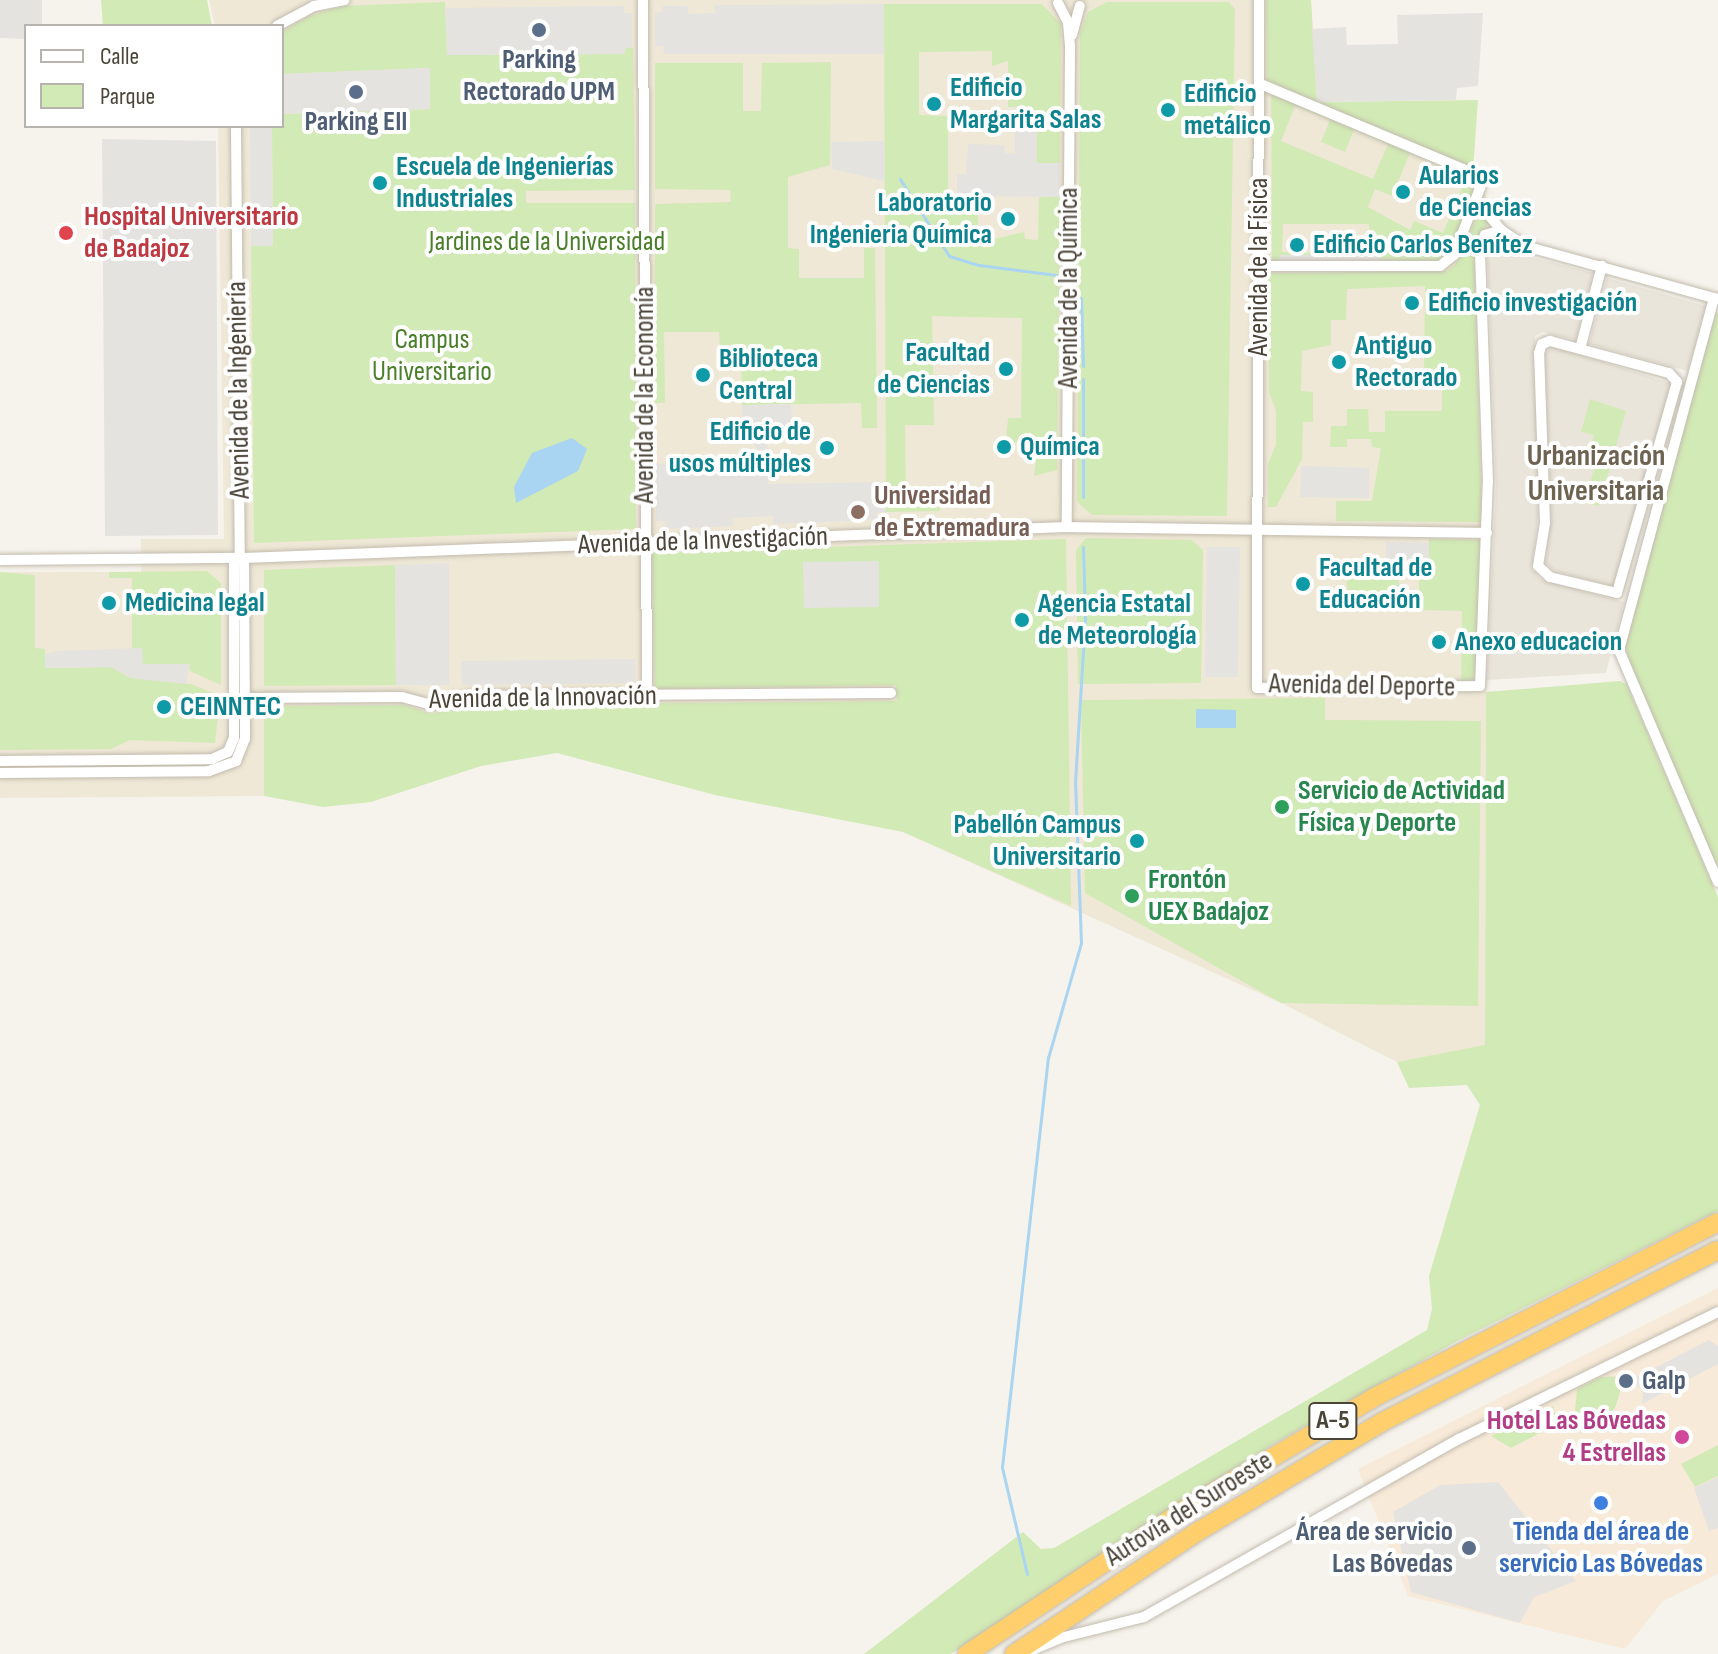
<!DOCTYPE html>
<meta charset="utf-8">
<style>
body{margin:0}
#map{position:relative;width:1718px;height:1654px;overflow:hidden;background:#f6f3ec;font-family:"Sofia Sans Condensed",sans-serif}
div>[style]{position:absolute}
.residential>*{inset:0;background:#eae5da}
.commercial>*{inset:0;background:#f7ead8}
.education>*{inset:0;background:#efe8d6}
.green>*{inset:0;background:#d2eab5}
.parking>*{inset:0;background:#e5e3e0}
.water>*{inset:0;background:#a9d4f2}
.stream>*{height:3px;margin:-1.5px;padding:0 1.5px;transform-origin:1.5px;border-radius:1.5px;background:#a9d4f2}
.roads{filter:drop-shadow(0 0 2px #c2bbae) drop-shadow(0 0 2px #c2bbae)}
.street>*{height:10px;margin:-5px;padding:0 5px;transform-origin:5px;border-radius:5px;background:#fff}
.highway>*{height:18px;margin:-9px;padding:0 9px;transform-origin:9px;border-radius:9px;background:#ffcf6e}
.dots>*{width:22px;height:22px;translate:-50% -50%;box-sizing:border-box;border:4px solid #fff;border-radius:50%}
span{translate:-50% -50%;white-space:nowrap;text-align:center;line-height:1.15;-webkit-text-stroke:8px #fff;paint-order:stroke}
.shield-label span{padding:2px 6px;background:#fff;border:2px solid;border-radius:6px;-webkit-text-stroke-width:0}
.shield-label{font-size:26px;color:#4b4439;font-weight:700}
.service-label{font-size:28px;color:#4e5e75;font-weight:700}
.left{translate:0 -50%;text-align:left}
.right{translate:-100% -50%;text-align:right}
.culture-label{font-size:28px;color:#0d838f;font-weight:700}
.health-label{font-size:28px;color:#be3a42;font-weight:700}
.park-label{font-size:28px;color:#4a7f2a}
.street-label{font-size:28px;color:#4b4439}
.education-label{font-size:28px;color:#785e54;font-weight:700}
.leisure-label{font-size:28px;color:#27864d;font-weight:700}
.hotel-label{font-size:28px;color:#b23c85;font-weight:700}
.shop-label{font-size:28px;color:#366cbe;font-weight:700}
.neighbourhood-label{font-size:30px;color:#6e6250;font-weight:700}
.legend{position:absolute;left:24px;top:24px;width:260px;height:104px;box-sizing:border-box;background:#fff;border:2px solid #b7b4b0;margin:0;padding:10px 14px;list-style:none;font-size:24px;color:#4b4439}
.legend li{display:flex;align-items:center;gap:16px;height:40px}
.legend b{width:40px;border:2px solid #b7b4b0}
</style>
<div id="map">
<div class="residential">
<div style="clip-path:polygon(1498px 240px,1507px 251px,1593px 273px,1576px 340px,1543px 332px,1535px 336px,1538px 516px,1532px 568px,1540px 579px,1624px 602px,1606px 673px,1487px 680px,1496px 487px,1487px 248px)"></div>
<div style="clip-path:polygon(1607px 278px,1706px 306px,1688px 371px,1589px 344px)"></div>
<div style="clip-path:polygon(1553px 346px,1673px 384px,1617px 587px,1557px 572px,1545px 563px,1551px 523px,1545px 354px)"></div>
</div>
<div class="commercial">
<div style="clip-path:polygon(1718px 1288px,1718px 1574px,1663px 1601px,1625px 1649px,1408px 1596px,1358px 1469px)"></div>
</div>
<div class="education">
<div style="clip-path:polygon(209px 0,1311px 0,1317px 104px,1482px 175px,1492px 233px,1484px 255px,1493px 486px,1486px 692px,1485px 1046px,1397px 1062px,1281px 1003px,903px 832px,897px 701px,460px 705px,432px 714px,411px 708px,265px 706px,264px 796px,0 798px,0 572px,141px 572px,141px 539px,224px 539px,218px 126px,282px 126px,282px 26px,215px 26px)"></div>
</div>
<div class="green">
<div style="clip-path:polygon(101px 0,207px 0,212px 26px,103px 26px)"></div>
<div style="clip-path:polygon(1266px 0,1311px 0,1317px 102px,1478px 100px,1473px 171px,1267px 81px)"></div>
<div style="clip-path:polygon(445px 2px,447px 55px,624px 54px,624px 47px,633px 48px,635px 190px,526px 191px,526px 203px,635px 203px,636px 529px,254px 543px,251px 246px,273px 245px,272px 126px,282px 126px,282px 114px,430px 109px,429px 68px,282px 74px,282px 32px,309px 16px,342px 6px)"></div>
<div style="clip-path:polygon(1107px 2px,1229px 2px,1235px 9px,1227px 516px,1092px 515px,1077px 502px,1080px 33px,1088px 12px)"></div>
<div style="clip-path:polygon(884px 4px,1042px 4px,1061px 24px,1060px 163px,1037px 163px,1037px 114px,1019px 114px,1019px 107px,1008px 107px,1008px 61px,992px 66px,992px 51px,919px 52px,919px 115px,948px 116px,948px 196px,993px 196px,993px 205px,978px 205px,978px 231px,993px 232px,994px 239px,1024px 232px,1025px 239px,1038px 240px,1039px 197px,1060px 197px,1057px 470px,1034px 476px,1037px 451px,1029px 441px,1006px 443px,1008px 418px,1021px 418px,1022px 318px,932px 316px,934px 425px,905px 425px,906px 499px,940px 499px,940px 511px,886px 512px)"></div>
<div style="clip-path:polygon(831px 62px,830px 165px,788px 177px,788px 248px,799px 249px,799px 278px,864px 278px,864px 248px,875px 248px,877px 428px,862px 428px,861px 403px,742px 405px,741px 348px,720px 348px,719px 332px,664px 332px,665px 403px,655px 403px,655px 204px,731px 202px,730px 190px,655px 189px,655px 63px,743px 63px,743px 111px,761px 111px,762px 63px)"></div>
<div style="clip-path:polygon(evenodd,1271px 94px,1469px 176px,1476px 189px,1450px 256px,1439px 262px,1379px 263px,1382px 254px,1280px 255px,1280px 263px,1272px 262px,1271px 94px,1295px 106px,1330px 120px,1321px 142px,1345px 152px,1354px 130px,1388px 144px,1373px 179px,1281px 141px,1295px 106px,1271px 94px,1410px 153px,1467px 176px,1443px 233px,1414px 221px,1410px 230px,1368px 207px,1375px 189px,1392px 196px,1410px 153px,1271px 94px,1283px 224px,1369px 224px,1370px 253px,1341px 253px,1340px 237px,1312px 237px,1312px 253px,1282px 252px,1283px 224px)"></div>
<div style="clip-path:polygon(1479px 214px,1488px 221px,1474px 261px,1482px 522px,1336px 521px,1336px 501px,1372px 501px,1381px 448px,1372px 447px,1371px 439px,1347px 439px,1347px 447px,1330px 447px,1331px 426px,1347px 426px,1347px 409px,1368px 409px,1369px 432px,1385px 432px,1385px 411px,1442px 411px,1442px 383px,1424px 382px,1425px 286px,1347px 289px,1346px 320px,1331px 320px,1331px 345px,1302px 351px,1301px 391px,1313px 392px,1313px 422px,1303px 422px,1302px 459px,1276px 507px,1268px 507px,1268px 464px,1276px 444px,1276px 411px,1269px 392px,1269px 273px,1447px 271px,1455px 265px)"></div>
<div style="clip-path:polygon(1716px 313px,1718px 312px,1718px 868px,1632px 672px,1624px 640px)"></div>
<div style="clip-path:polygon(1590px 399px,1626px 411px,1599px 506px,1584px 502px,1596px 463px,1586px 460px,1594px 435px,1581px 432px)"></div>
<div style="clip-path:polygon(1086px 538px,1192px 540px,1203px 550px,1201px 683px,1078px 684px,1076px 550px)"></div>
<div style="clip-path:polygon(1066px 539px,1071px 906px,903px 832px,715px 795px,557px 753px,481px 766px,371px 802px,323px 807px,264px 796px,264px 706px,404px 705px,432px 714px,460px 705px,897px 701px,896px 685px,655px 689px,652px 553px)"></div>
<div style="clip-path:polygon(1429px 539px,1481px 540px,1476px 677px,1471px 681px,1461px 683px,1462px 611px,1419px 610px,1419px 567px,1429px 567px)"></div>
<div style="clip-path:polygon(395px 565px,396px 685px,264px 686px,264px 570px)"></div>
<div style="clip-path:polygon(1347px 567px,1399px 567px,1399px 596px,1347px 596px)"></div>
<div style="clip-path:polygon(207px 571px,221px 583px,221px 685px,190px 671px,189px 664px,142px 664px,142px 649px,132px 649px,132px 578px,109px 578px,109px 572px)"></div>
<div style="clip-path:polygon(0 572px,35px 575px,35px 648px,45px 649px,45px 668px,111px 667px,131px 678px,191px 684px,220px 696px,215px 743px,130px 740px,111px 749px,0 750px)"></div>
<div style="clip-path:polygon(1620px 681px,1627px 685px,1718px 897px,1718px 1211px,1459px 1340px,1275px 1443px,951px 1654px,864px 1654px,1023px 1532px,1041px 1549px,1054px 1548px,1427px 1330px,1432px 1309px,1429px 1276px,1480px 1105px,1467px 1085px,1409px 1088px,1397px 1062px,1485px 1045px,1486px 692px)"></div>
<div style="clip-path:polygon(1325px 698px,1325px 720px,1481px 721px,1478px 1006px,1281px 1003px,1085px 893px,1081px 700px)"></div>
<div style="clip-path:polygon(1625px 1376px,1615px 1408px,1601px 1421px,1586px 1422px,1575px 1412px,1577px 1389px,1601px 1377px)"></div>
<div style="clip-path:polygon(1553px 1406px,1556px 1416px,1549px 1428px,1511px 1448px,1491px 1436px)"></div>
<div style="clip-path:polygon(1718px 1445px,1718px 1476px,1695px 1487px,1681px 1464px)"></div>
</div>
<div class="parking">
<div style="clip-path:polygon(0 0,42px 0,42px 26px,26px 26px,26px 39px,0 38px)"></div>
<div style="clip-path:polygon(884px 4px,884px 54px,664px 54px,663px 46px,655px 46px,655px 13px,662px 12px,663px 6px,687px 6px,688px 14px,715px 13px,715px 5px)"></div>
<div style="clip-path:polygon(624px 6px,624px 13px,632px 13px,632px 47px,625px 48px,625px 54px,447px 55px,446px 8px)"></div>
<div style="clip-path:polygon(1483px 13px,1478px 86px,1457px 88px,1456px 100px,1317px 102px,1312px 29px,1346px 27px,1347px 45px,1398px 44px,1397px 15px)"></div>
<div style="clip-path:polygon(430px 68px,430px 109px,282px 114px,282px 74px)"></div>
<div style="clip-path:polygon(1015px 124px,1037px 124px,1037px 163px,1060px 163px,1060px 197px,957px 196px,957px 174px,966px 174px,968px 144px,1004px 145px,1005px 153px,1015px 154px)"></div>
<div style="clip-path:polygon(250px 126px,272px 126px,273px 246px,251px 246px)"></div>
<div style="clip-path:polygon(102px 139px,216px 141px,218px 535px,105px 536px)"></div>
<div style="clip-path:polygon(884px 141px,884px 181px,832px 169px,831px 142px)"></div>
<div style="clip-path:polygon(1382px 254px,1379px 263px,1280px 263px,1279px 255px)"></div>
<div style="clip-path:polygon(791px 404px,792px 429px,767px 429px,768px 484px,886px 482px,886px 512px,877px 512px,877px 520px,774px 524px,773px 516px,733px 518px,733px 526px,665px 529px,665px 521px,656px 521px,656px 464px,756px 461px,755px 442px,724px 443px,724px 434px,742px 434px,742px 405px)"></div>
<div style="clip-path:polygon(1301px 466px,1369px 468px,1369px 498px,1300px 497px)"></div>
<div style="clip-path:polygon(1386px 542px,1429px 543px,1429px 563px,1386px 563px)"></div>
<div style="clip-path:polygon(1207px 547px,1240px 547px,1238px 677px,1205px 677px)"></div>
<div style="clip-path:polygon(879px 561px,879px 607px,804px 608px,803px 562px)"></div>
<div style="clip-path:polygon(449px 563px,449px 685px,396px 685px,395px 565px)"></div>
<div style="clip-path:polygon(142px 648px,143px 664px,190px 664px,186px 684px,131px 678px,111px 667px,45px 668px,45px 654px,57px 651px)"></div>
<div style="clip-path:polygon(635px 659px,635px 683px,462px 685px,461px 661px)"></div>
<div style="clip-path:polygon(1709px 1340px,1718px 1346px,1718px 1364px,1642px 1404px,1643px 1391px,1631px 1380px)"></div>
<div style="clip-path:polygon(1718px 1477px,1718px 1528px,1709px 1531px,1694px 1488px)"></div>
<div style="clip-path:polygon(1498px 1482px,1576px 1581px,1534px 1597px,1520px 1623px,1411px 1592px,1393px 1512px,1440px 1485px)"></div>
</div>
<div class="water">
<div style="clip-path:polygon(572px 438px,587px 449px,578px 471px,516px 503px,514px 487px,532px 453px)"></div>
<div style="clip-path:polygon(1196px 709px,1236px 710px,1236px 728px,1196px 728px)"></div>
</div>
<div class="stream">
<div style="left:900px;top:179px;width:91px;rotate:57.5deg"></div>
<div style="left:949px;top:256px;width:31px;rotate:17deg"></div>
<div style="left:979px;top:265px;width:78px;rotate:7.4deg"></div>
<div style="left:1081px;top:298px;width:68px;rotate:88.3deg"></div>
<div style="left:1083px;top:497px;width:118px;rotate:-90deg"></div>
<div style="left:1027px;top:1574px;width:110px;rotate:-103.2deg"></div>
<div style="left:1002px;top:1467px;width:412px;rotate:-83.6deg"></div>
<div style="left:1048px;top:1058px;width:120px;rotate:-74deg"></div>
<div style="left:1081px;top:943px;width:161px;rotate:-92.1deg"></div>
<div style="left:1075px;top:782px;width:165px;rotate:-86.5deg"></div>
<div style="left:1085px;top:617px;width:70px;rotate:-91.6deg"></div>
</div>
<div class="roads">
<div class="street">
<div style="left:643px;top:0;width:695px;rotate:89.67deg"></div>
<div style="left:1259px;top:0;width:688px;rotate:90.17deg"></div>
<div style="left:1257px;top:688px;width:223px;rotate:-0.5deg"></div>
<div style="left:1480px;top:686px;width:204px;rotate:-87.8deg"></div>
<div style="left:1488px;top:482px;width:230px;rotate:-92deg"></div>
<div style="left:1480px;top:252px;width:18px;rotate:-74deg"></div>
<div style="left:1485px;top:235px;width:17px;rotate:-17deg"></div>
<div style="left:1058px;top:3px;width:22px;rotate:63deg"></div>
<div style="left:1068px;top:23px;width:25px;rotate:85deg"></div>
<div style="left:1070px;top:48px;width:479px;rotate:90.4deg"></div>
<div style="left:277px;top:26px;width:42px;rotate:-28.4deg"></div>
<div style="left:314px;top:6px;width:31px;rotate:-11deg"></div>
<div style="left:1072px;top:35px;width:30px;rotate:-75deg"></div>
<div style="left:236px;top:126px;width:432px;rotate:89.5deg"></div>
<div style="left:1476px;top:200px;width:39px;rotate:50deg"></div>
<div style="left:1501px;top:230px;width:29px;rotate:34deg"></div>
<div style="left:1525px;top:246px;width:200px;rotate:15.4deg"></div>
<div style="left:1259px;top:266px;width:181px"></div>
<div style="left:1440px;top:266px;width:18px;rotate:-38deg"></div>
<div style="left:1454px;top:255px;width:72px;rotate:-68.8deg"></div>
<div style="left:1480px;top:188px;width:19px;rotate:-122deg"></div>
<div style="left:1470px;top:172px;width:227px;rotate:-157.2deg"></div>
<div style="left:1714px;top:298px;width:365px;rotate:105.1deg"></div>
<div style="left:1619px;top:650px;width:252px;rotate:66.9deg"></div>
<div style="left:1550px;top:341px;width:123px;rotate:15.1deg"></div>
<div style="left:1669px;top:373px;width:12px;rotate:48deg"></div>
<div style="left:1677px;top:382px;width:219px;rotate:105.9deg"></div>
<div style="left:1617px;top:593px;width:69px;rotate:-166.6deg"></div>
<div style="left:1550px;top:577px;width:16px;rotate:-137deg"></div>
<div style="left:1538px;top:566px;width:44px;rotate:-80.8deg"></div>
<div style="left:1545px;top:523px;width:170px;rotate:-92deg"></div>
<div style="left:1539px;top:353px;width:9px;rotate:-72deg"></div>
<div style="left:1542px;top:344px;width:9px;rotate:-21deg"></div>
<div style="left:1580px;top:349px;width:86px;rotate:-75.2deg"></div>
<div style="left:0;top:560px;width:244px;rotate:-0.5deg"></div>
<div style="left:244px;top:558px;width:824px;rotate:-2.16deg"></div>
<div style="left:1067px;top:527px;width:420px;rotate:0.8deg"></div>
<div style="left:245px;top:698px;width:157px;rotate:-0.4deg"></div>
<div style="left:402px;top:697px;width:30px;rotate:15deg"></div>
<div style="left:431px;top:705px;width:39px;rotate:-13deg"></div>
<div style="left:469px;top:696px;width:422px;rotate:-0.4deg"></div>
<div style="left:0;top:761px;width:212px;rotate:-0.5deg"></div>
<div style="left:212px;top:759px;width:17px;rotate:-24deg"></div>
<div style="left:228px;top:752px;width:15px;rotate:-67deg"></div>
<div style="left:234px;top:738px;width:180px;rotate:-90deg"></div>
<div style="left:0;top:773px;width:209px;rotate:-0.5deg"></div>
<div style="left:209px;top:771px;width:29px;rotate:-20deg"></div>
<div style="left:236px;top:761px;width:24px;rotate:-68deg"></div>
<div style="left:245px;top:739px;width:181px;rotate:-90.3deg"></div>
<div style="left:1030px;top:1651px;width:33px;rotate:-23deg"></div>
<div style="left:1060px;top:1638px;width:87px;rotate:-14deg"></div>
<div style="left:1144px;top:1617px;width:362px;rotate:-29.5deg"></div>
<div style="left:1459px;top:1439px;width:288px;rotate:-26.1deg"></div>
</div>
<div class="highway">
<div style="left:967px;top:1654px;width:268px;rotate:-33.6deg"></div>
<div style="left:1190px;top:1506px;width:215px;rotate:-30.5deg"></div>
<div style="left:1375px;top:1397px;width:385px;rotate:-27deg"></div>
<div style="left:1014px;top:1654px;width:220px;rotate:-33.7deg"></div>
<div style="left:1197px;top:1532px;width:215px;rotate:-30.7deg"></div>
<div style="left:1382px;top:1422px;width:377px;rotate:-27.1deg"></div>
</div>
</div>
<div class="dots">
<div style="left:539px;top:30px;background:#5c6f8a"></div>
<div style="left:356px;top:92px;background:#5c6f8a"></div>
<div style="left:934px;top:104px;background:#0f9aa8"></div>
<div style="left:1168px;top:110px;background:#0f9aa8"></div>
<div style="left:380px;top:183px;background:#0f9aa8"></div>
<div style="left:1403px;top:192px;background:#0f9aa8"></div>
<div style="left:1008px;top:219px;background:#0f9aa8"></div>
<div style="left:66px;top:233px;background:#e0444e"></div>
<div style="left:1297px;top:245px;background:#0f9aa8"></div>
<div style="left:1412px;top:303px;background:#0f9aa8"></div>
<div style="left:1339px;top:362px;background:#0f9aa8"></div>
<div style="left:1006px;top:369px;background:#0f9aa8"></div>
<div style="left:703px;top:375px;background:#0f9aa8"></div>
<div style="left:1004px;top:447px;background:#0f9aa8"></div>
<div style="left:827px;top:448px;background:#0f9aa8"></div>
<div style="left:858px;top:512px;background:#8d6e63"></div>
<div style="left:1303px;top:584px;background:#0f9aa8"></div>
<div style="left:109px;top:603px;background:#0f9aa8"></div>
<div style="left:1022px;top:620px;background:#0f9aa8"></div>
<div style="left:1439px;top:642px;background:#0f9aa8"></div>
<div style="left:164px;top:707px;background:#0f9aa8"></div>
<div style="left:1282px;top:807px;background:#2e9e5b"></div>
<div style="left:1137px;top:841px;background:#0f9aa8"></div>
<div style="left:1132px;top:896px;background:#2e9e5b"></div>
<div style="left:1626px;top:1381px;background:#5c6f8a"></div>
<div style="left:1682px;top:1437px;background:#d1479c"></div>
<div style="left:1601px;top:1503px;background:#3f7fe0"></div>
<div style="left:1469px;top:1548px;background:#5c6f8a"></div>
</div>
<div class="shield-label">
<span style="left:1333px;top:1421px">A-5</span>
</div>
<div class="service-label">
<span style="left:539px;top:76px">Parking<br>Rectorado UPM</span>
<span style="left:356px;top:122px">Parking EII</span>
<span class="left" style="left:1642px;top:1381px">Galp</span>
<span class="right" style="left:1453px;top:1548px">Área de servicio<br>Las Bóvedas</span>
</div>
<div class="culture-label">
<span class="left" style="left:950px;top:104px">Edificio<br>Margarita Salas</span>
<span class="left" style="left:1184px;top:110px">Edificio<br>metálico</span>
<span class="left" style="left:396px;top:183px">Escuela de Ingenierías<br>Industriales</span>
<span class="left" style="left:1419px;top:192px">Aularios<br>de Ciencias</span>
<span class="right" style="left:992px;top:219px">Laboratorio<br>Ingenieria Química</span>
<span class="left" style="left:1313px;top:245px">Edificio Carlos Benítez</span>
<span class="left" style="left:1428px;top:303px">Edificio investigación</span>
<span class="left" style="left:1355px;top:362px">Antiguo<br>Rectorado</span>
<span class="right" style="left:990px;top:369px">Facultad<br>de Ciencias</span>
<span class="left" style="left:719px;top:375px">Biblioteca<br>Central</span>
<span class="right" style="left:811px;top:448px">Edificio de<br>usos múltiples</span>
<span class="left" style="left:1020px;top:447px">Química</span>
<span class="left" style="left:1319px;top:584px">Facultad de<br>Educación</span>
<span class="left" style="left:125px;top:603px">Medicina legal</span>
<span class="left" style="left:1038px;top:620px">Agencia Estatal<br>de Meteorología</span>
<span class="left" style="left:1455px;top:642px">Anexo educacion</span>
<span class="left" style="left:180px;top:707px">CEINNTEC</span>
<span class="right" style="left:1121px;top:841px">Pabellón Campus<br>Universitario</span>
</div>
<div class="health-label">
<span class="left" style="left:84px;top:233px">Hospital Universitario<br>de Badajoz</span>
</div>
<div class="park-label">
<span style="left:547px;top:242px">Jardines de la Universidad</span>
<span style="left:432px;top:356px">Campus<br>Universitario</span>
</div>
<div class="street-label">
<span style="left:1259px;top:267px;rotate:-90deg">Avenida de la Física</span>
<span style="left:1069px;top:288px;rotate:-90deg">Avenida de la Química</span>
<span style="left:239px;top:390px;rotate:-91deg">Avenida de la Ingeniería</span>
<span style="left:645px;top:395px;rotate:-90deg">Avenida de la Economía</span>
<span style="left:703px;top:541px;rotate:-2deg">Avenida de la Investigación</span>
<span style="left:1362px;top:686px;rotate:1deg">Avenida del Deporte</span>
<span style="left:543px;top:698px;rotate:-1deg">Avenida de la Innovación</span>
<span style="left:1189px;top:1509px;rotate:-32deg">Autovía del Suroeste</span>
</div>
<div class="education-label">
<span class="left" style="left:874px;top:512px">Universidad<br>de Extremadura</span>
</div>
<div class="leisure-label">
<span class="left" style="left:1298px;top:807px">Servicio de Actividad<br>Física y Deporte</span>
<span class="left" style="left:1148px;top:896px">Frontón<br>UEX Badajoz</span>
</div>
<div class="hotel-label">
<span class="right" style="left:1666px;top:1437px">Hotel Las Bóvedas<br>4 Estrellas</span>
</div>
<div class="shop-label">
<span style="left:1601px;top:1548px">Tienda del área de<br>servicio Las Bóvedas</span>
</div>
<div class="neighbourhood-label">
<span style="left:1596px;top:473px">Urbanización<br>Universitaria</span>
</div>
<ul class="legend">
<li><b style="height:10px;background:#fff"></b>Calle</li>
<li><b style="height:22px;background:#d2eab5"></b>Parque</li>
</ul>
</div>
